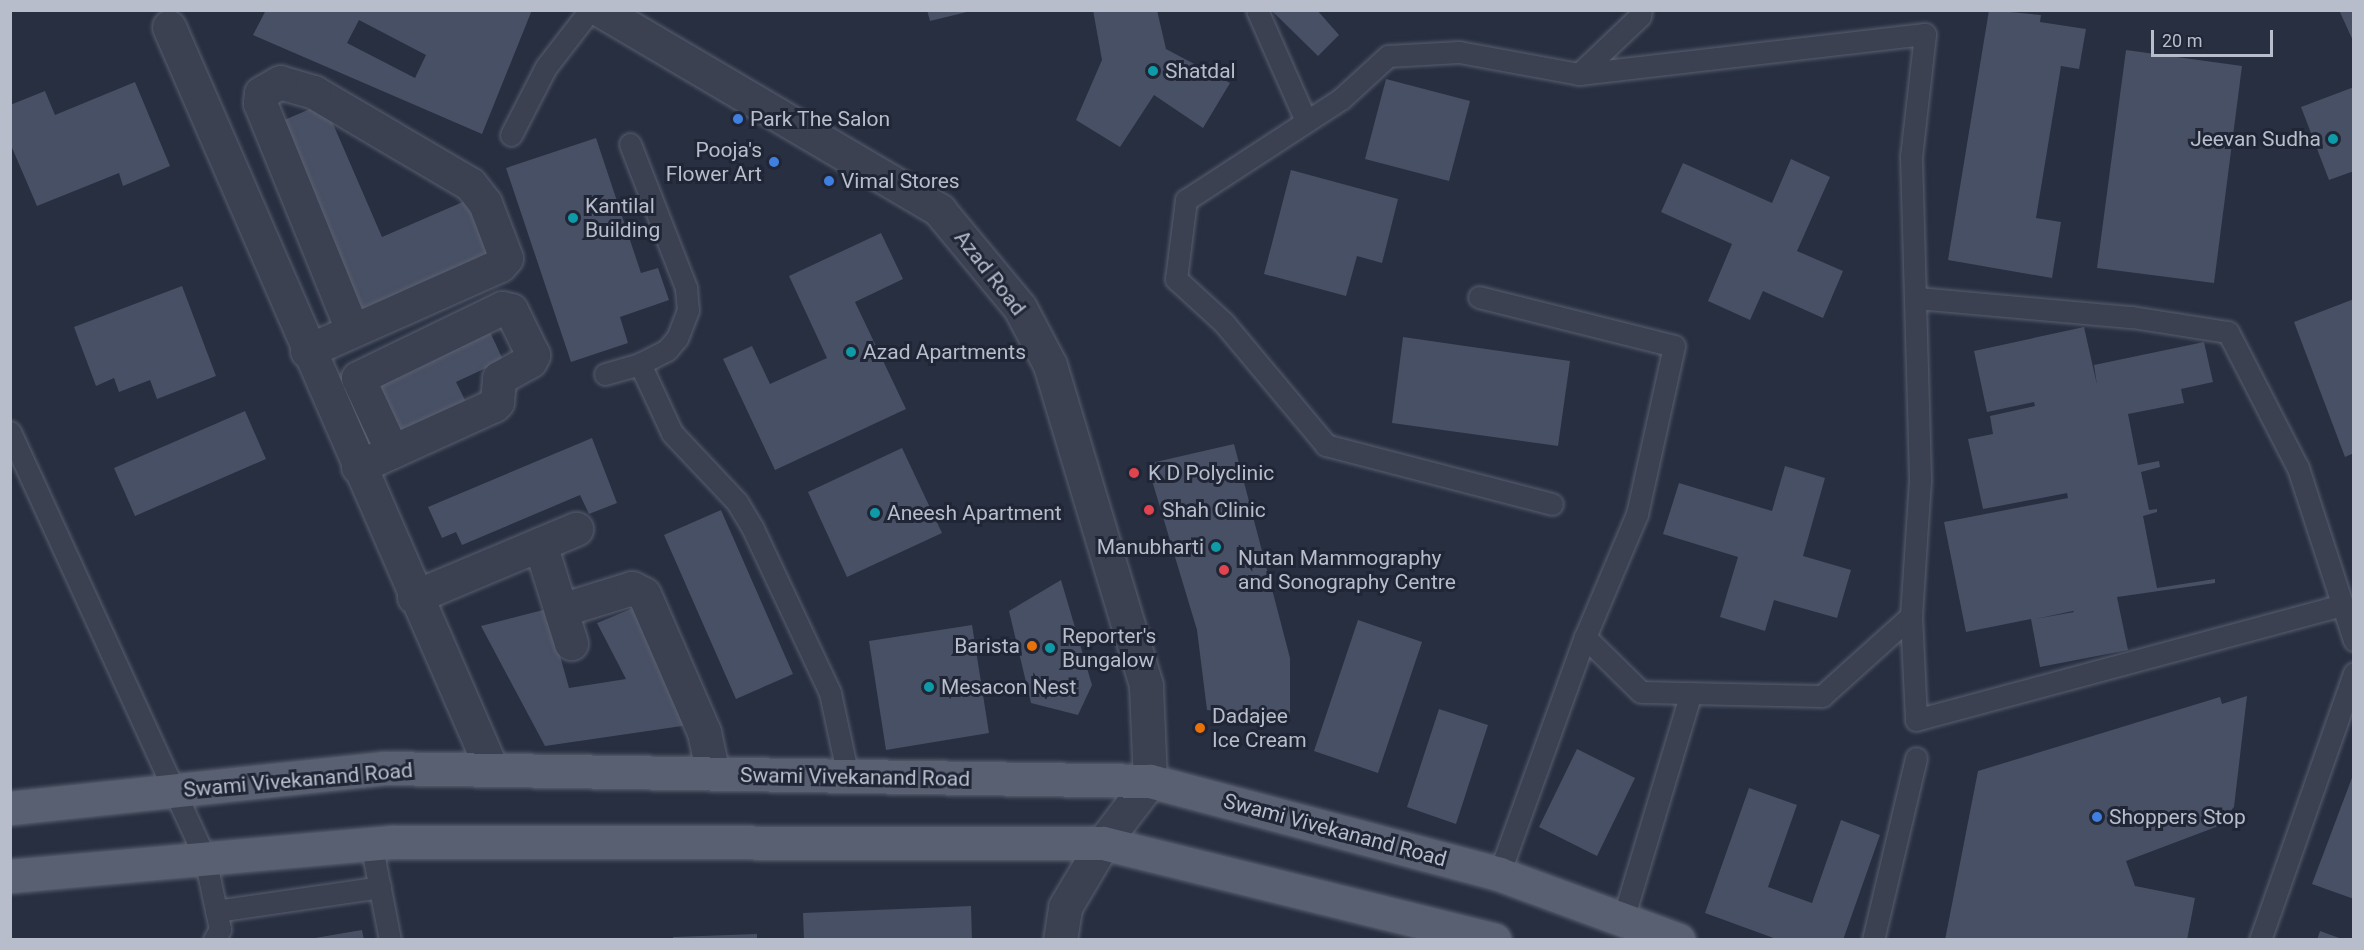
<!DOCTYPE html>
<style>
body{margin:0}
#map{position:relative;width:2364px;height:950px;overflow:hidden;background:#272f41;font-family:Roboto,sans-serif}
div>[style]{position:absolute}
.building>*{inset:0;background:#485065}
.roads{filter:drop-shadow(0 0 2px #595f6e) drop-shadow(0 0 2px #595f6e)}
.service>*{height:21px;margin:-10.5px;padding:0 10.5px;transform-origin:10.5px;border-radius:10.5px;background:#3b4151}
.minor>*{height:33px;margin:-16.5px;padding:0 16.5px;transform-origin:16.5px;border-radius:16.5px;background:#3b4151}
.tertiary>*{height:33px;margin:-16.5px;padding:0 16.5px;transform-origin:16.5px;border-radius:16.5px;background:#3b4151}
.primary>*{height:33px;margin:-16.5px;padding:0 16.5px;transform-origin:16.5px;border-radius:16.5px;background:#596071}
.dots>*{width:16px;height:16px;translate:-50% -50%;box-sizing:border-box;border:3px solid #202636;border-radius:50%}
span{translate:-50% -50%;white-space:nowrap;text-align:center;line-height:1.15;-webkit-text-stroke:6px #202636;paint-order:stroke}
.poi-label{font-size:21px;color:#b8bdcb}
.left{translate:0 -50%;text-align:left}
.right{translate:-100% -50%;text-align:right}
.street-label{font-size:21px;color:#b8bdcb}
.frame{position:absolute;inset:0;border:12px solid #b8bdcb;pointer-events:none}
.scale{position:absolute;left:2151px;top:30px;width:122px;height:27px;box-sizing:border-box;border:3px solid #b8bdcb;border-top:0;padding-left:8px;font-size:18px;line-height:21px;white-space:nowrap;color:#b8bdcb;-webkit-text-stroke:4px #202636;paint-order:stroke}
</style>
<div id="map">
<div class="building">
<div style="clip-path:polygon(evenodd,266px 10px,532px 10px,482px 134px,253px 35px,266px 10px,359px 20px,426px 55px,415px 78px,347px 43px,359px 20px)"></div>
<div style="clip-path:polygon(927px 10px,971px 10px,971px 11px,930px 21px)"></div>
<div style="clip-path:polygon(1093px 10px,1157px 10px,1166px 49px,1230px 83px,1203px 128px,1154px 95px,1120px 147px,1076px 120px,1102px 60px)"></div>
<div style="clip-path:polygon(1271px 10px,1317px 10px,1339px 35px,1318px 56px)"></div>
<div style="clip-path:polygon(1989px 10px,2041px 15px,2040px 22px,2086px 29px,2079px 69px,2061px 66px,2036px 218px,2061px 222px,2052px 278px,1948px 260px)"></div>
<div style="clip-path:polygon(2339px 10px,2354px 10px,2354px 43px)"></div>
<div style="clip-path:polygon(2126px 50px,2242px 66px,2214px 283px,2097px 268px)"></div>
<div style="clip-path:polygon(1386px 79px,1470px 101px,1449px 181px,1365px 159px)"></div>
<div style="clip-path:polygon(135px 82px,170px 166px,123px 186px,119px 173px,37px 206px,10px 143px,10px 105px,45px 91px,55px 115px)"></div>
<div style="clip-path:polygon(2354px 87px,2354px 171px,2329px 180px,2301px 107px)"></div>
<div style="clip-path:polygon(324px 103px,382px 237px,472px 198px,498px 259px,360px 320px,275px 124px)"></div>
<div style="clip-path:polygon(596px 138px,641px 273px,658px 268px,669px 300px,620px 317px,628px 343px,571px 362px,506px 168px)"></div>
<div style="clip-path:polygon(1791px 159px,1830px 177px,1797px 251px,1843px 271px,1823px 318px,1763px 291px,1750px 320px,1708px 301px,1732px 244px,1661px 212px,1683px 163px,1772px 203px)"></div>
<div style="clip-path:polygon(1291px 170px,1398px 199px,1382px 263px,1357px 256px,1346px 296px,1264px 274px)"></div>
<div style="clip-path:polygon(881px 233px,903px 279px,855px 302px,906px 409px,775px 470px,723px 359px,752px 346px,770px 384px,827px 358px,789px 276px)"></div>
<div style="clip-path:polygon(182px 286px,216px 376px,157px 399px,150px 380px,119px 392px,114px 378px,96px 386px,74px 327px)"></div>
<div style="clip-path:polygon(2354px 299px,2354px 453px,2345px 457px,2294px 322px)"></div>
<div style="clip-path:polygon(485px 321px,503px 360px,456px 382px,467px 404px,392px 440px,363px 381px)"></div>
<div style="clip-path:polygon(evenodd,2084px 327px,2097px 385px,2094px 365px,2204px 342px,2213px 382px,2181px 389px,2184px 403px,2128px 414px,2138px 465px,2159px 461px,2160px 467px,2141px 472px,2149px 510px,2157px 509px,2157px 512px,2143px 516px,2157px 588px,2215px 579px,2215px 583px,2117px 597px,2128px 650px,2040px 667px,2031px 619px,1966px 632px,1944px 522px,2068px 498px,2067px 493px,1983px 509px,1968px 439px,1993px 434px,1990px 416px,2035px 406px,2034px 402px,1987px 412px,1974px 351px,2084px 327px,2073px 611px,2074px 612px,2035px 619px,2073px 611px)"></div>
<div style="clip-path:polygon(1403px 337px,1570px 361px,1558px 446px,1392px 423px)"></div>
<div style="clip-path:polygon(245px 411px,266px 459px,135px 516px,114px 468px)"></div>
<div style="clip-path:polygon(592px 438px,617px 503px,589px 514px,580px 495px,462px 545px,456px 532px,442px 538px,428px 507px)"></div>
<div style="clip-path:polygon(1234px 444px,1290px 658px,1290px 719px,1207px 710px,1197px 630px,1147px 464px)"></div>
<div style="clip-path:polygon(902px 448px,942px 533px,847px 577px,808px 492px)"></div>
<div style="clip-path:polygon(1785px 466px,1825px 478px,1803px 556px,1851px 570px,1837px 618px,1774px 600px,1765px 631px,1720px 617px,1738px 557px,1663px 534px,1679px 483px,1772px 511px)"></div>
<div style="clip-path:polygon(721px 510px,793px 674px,736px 699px,664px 535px)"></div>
<div style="clip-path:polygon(1061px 580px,1092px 685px,1078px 715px,1031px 703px,1009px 611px)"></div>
<div style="clip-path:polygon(643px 604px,689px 725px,545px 746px,481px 626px,547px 609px,569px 688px,626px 679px,597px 623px)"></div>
<div style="clip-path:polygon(1358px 620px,1422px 642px,1378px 773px,1314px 751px)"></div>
<div style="clip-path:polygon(972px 625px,989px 733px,886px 750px,869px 641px)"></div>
<div style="clip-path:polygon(2247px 696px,2234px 807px,2216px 827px,2126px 861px,2135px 886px,2195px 898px,2187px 940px,1945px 940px,1978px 771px,2220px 697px,2222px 704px)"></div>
<div style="clip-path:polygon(1439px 709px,1488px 725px,1456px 824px,1407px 807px)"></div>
<div style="clip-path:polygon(1577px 749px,1635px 778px,1597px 856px,1539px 827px)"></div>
<div style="clip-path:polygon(2353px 775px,2354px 775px,2354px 899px,2312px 884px)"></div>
<div style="clip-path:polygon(1749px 788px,1797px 805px,1768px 887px,1812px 903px,1841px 820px,1880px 835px,1843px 940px,1779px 940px,1705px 913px)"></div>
<div style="clip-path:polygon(971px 906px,972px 940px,804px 940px,803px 913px)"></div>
<div style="clip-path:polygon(362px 930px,364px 940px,315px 940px,315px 938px)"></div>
<div style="clip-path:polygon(2320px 931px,2342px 939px,2342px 940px,2317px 940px)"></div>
<div style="clip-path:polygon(757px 934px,757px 940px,673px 940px,673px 937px)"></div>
</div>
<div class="roads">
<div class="service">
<div style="left:1257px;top:10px;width:121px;rotate:66.2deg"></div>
<div style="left:1579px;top:74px;width:84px;rotate:-43.6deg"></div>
<div style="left:1640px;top:16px;width:6px;rotate:-81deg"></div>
<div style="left:511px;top:135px;width:76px;rotate:-62.8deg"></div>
<div style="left:546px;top:67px;width:72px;rotate:-52.3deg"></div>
<div style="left:630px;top:144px;width:155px;rotate:68.7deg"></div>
<div style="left:686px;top:288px;width:22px;rotate:85deg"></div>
<div style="left:688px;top:310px;width:30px;rotate:111deg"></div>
<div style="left:677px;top:338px;width:16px;rotate:130deg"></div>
<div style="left:667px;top:350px;width:30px;rotate:153deg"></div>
<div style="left:640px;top:364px;width:76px;rotate:65.1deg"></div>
<div style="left:672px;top:433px;width:95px;rotate:46.7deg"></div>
<div style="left:737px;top:502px;width:31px;rotate:59deg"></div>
<div style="left:753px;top:529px;width:181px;rotate:64.8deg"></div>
<div style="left:830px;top:693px;width:85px;rotate:77.8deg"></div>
<div style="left:1479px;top:297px;width:201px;rotate:14.1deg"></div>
<div style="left:1674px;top:346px;width:172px;rotate:102.4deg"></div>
<div style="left:1637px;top:514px;width:134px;rotate:112.9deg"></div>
<div style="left:1585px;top:637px;width:78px;rotate:44.5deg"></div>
<div style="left:1641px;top:692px;width:181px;rotate:1.3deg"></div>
<div style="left:1822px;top:696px;width:120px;rotate:-42deg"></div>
<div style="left:1917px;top:298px;width:216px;rotate:5.1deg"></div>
<div style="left:2132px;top:317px;width:97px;rotate:8.9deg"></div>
<div style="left:2228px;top:332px;width:153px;rotate:62.8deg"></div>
<div style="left:2298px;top:468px;width:181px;rotate:72deg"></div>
<div style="left:605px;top:374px;width:36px;rotate:-16deg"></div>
<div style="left:10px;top:432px;width:469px;rotate:65.4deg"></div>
<div style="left:205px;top:858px;width:73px;rotate:78.1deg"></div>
<div style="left:220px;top:929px;width:13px;rotate:119deg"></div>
<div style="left:1552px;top:504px;width:234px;rotate:-165.4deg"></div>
<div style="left:1326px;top:445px;width:160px;rotate:-129.9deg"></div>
<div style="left:1223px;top:322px;width:64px;rotate:-137.5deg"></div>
<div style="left:1176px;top:279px;width:80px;rotate:-82.8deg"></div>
<div style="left:1186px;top:200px;width:185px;rotate:-33.1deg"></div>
<div style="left:1341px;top:99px;width:64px;rotate:-42.5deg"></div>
<div style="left:1388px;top:56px;width:71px;rotate:-3.2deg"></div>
<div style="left:1459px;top:52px;width:122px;rotate:10.4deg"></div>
<div style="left:1579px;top:74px;width:348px;rotate:-6.6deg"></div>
<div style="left:1925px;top:34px;width:123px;rotate:96.5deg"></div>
<div style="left:1911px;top:156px;width:324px;rotate:88.4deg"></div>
<div style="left:1920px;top:480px;width:136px;rotate:93.8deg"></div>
<div style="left:1911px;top:616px;width:104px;rotate:87.2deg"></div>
<div style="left:1916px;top:720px;width:441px;rotate:-15.1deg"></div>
<div style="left:371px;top:843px;width:99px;rotate:78.9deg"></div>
<div style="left:1499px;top:874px;width:252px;rotate:-70.1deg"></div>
<div style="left:216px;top:911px;width:166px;rotate:-8.3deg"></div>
<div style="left:1623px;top:919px;width:236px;rotate:-73.3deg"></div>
<div style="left:1873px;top:940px;width:187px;rotate:-76.7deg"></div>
<div style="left:2260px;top:940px;width:283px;rotate:-70.6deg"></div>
</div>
<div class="minor">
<div style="left:169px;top:27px;width:810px;rotate:66.5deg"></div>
<div style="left:307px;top:351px;width:211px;rotate:-24deg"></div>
<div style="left:500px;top:265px;width:9px;rotate:-49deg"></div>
<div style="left:506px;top:258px;width:59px;rotate:-110.9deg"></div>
<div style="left:485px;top:203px;width:24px;rotate:-128deg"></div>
<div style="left:470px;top:184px;width:181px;rotate:-149.5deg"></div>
<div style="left:314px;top:92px;width:35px;rotate:-164deg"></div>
<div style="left:280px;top:82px;width:22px;rotate:150deg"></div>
<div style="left:261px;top:93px;width:10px;rotate:96deg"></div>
<div style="left:260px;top:103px;width:245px;rotate:67.9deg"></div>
<div style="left:358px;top:467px;width:149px;rotate:-24.5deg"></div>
<div style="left:494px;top:405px;width:4px;rotate:-45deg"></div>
<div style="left:497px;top:402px;width:24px;rotate:-85deg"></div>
<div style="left:499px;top:378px;width:35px;rotate:-29deg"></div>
<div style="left:530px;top:361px;width:7px;rotate:-63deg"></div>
<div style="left:533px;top:355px;width:50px;rotate:-116.1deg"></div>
<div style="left:511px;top:310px;width:9px;rotate:-167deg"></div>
<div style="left:502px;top:308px;width:160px;rotate:154.1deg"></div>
<div style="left:358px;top:378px;width:81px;rotate:65deg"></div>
<div style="left:540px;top:544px;width:104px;rotate:72.6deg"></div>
<div style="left:414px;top:597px;width:176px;rotate:-22.8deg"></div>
<div style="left:561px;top:610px;width:74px;rotate:-17.2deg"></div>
<div style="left:632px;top:588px;width:13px;rotate:27deg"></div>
<div style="left:644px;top:594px;width:150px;rotate:66.5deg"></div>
<div style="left:704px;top:732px;width:43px;rotate:77.9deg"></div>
<div style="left:1060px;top:940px;width:33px;rotate:-81deg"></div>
<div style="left:1065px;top:907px;width:74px;rotate:-59.3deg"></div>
</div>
<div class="tertiary">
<div style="left:600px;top:10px;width:394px;rotate:30.5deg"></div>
<div style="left:939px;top:210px;width:127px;rotate:50.4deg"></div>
<div style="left:1020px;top:308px;width:64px;rotate:62.2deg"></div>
<div style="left:1050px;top:365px;width:335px;rotate:73.3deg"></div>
<div style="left:1146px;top:686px;width:95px;rotate:87.6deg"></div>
<div style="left:1150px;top:781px;width:78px;rotate:127.2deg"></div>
</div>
<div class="primary">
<div style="left:10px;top:808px;width:376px;rotate:-6.1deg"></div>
<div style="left:384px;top:768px;width:766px;rotate:0.97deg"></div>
<div style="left:1150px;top:781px;width:361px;rotate:14.9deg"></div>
<div style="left:1499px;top:874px;width:191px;rotate:20.2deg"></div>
<div style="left:10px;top:876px;width:384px;rotate:-5.1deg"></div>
<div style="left:392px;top:842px;width:711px;rotate:0.08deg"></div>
<div style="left:1103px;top:843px;width:403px;rotate:13.9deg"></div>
</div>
</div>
<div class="dots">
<div style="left:1153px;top:71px;background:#0f9aa8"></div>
<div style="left:738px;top:119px;background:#3f7fe0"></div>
<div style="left:2333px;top:139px;background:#0f9aa8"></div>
<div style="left:774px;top:162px;background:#3f7fe0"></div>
<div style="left:829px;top:181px;background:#3f7fe0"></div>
<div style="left:573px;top:218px;background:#0f9aa8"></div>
<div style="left:851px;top:352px;background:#0f9aa8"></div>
<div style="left:1134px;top:473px;background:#e0444e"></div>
<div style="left:1149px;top:510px;background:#e0444e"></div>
<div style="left:875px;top:513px;background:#0f9aa8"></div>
<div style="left:1216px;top:547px;background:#0f9aa8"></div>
<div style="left:1224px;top:570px;background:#e0444e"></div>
<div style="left:1032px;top:646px;background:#e8710a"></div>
<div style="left:1050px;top:648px;background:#0f9aa8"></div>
<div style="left:929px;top:687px;background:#0f9aa8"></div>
<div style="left:1200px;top:728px;background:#e8710a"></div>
<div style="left:2097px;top:817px;background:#3f7fe0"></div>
</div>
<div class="poi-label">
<span class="left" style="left:1165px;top:71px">Shatdal</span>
<span class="left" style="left:750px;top:119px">Park The Salon</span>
<span class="right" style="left:2321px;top:139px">Jeevan Sudha</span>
<span class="right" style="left:762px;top:162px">Pooja's<br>Flower Art</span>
<span class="left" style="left:841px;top:181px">Vimal Stores</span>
<span class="left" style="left:585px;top:218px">Kantilal<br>Building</span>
<span class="left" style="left:863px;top:352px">Azad Apartments</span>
<span class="left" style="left:1148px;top:473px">K D Polyclinic</span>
<span class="left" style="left:1162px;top:510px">Shah Clinic</span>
<span class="left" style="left:887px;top:513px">Aneesh Apartment</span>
<span class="right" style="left:1204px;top:547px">Manubharti</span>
<span class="left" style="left:1238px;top:570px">Nutan Mammography<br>and Sonography Centre</span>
<span class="left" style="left:1062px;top:648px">Reporter's<br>Bungalow</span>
<span class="right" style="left:1020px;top:646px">Barista</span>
<span class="left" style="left:941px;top:687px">Mesacon Nest</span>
<span class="left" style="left:1212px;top:728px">Dadajee<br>Ice Cream</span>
<span class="left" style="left:2109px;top:817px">Shoppers Stop</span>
</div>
<div class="street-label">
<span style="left:990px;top:273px;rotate:52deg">Azad Road</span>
<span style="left:855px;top:777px;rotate:1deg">Swami Vivekanand Road</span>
<span style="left:298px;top:780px;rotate:-5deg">Swami Vivekanand Road</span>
<span style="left:1335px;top:830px;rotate:15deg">Swami Vivekanand Road</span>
</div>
<div class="frame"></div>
<div class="scale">20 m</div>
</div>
